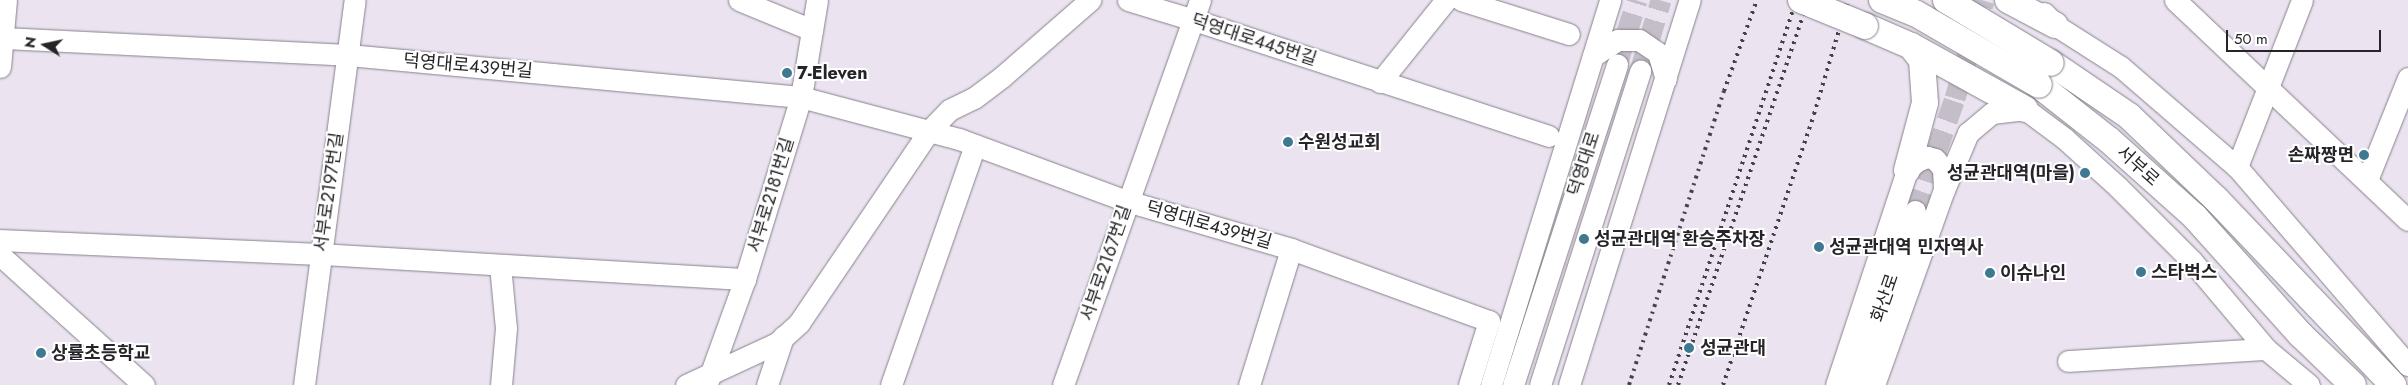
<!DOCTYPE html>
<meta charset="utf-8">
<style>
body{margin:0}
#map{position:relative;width:2408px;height:385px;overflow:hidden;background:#ebe4f0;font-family:Jost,"Noto Sans KR",sans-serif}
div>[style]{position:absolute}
.minor-tunnel>*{height:21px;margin-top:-10.5px;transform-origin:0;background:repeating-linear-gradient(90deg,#c4bec8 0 21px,transparent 0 32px)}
.roads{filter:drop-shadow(0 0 1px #87818b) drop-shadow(0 0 1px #87818b)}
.minor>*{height:21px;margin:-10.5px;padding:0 10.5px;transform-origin:10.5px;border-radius:10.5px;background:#fff}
.major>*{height:26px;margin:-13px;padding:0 13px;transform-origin:13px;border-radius:13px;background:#fff}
.rail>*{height:4px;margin-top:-2px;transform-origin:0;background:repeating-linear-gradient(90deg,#444247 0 2.5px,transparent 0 7.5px)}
.bridges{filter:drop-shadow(0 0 1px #87818b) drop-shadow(0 0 1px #87818b)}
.major-bridge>*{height:26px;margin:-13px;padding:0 13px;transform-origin:13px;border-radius:13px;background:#fff}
.dots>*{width:14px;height:14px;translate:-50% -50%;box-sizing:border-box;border:2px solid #fff;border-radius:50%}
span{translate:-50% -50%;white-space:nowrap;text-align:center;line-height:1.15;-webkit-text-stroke:4px #fff;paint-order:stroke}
.street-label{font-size:18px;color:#262428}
.poi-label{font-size:18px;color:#262428;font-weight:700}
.left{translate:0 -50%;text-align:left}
.right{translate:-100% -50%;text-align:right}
.north{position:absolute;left:20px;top:20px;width:50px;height:50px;-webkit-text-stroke:4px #fff;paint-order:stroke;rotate:280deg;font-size:14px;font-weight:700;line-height:20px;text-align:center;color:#262428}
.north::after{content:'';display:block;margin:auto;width:18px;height:22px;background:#262428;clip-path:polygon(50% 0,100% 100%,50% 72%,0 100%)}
.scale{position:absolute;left:2226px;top:30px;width:155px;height:22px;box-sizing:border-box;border:2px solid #262428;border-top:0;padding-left:6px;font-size:15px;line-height:18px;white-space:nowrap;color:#262428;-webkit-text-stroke:4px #fff;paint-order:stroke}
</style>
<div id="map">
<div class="minor-tunnel">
<div style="left:1617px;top:64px;width:67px;rotate:-72.6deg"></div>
<div style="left:1640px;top:71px;width:74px;rotate:-73.5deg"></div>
<div style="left:1915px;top:211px;width:120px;rotate:-70.5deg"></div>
<div style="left:1955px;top:98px;width:102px;rotate:-73.5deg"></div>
</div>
<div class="roads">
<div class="minor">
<div style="left:739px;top:0;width:79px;rotate:22.3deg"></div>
<div style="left:1128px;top:0;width:69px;rotate:16.9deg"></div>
<div style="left:1194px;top:20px;width:373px;rotate:18.1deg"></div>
<div style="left:1461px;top:0;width:113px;rotate:17.5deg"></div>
<div style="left:2175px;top:0;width:320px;rotate:43.4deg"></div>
<div style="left:2044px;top:13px;width:16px;rotate:47deg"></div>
<div style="left:2055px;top:25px;width:78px;rotate:32.5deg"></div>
<div style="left:2121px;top:67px;width:153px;rotate:40.8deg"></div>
<div style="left:2237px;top:167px;width:262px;rotate:49.2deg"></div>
<div style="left:3px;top:38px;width:345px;rotate:2.8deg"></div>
<div style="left:348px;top:55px;width:455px;rotate:5.3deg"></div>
<div style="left:801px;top:97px;width:163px;rotate:14.9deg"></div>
<div style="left:959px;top:139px;width:179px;rotate:20.3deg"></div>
<div style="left:1127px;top:201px;width:171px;rotate:16.3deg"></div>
<div style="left:1291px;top:249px;width:211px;rotate:20deg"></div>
<div style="left:1489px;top:321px;width:67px;rotate:107.4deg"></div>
<div style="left:1593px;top:56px;width:30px;rotate:-33deg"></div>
<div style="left:1618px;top:40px;width:21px"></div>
<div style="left:1639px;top:40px;width:23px;rotate:34deg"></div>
<div style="left:1658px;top:53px;width:27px;rotate:73deg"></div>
<div style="left:0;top:67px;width:67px;rotate:-84.9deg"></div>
<div style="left:1380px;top:82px;width:105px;rotate:-51.2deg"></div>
<div style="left:2237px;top:167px;width:179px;rotate:-68.7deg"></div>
<div style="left:2367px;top:180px;width:110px;rotate:-68.1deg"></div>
<div style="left:0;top:240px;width:321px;rotate:2.5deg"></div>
<div style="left:321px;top:254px;width:425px;rotate:3.4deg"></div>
<div style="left:0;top:255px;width:194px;rotate:42.1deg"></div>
<div style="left:500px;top:265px;width:63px;rotate:84.6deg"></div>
<div style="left:506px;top:328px;width:57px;rotate:95deg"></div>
<div style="left:2068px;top:361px;width:198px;rotate:-3.5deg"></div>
<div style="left:708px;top:381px;width:109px;rotate:-70.1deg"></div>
<div style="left:745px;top:279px;width:190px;rotate:-72.9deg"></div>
<div style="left:801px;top:97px;width:98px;rotate:-80.6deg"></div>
<div style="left:304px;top:385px;width:388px;rotate:-82.5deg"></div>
<div style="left:686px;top:385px;width:100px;rotate:-24.8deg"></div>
<div style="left:777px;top:343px;width:30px;rotate:-42deg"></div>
<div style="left:799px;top:323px;width:232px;rotate:-55.9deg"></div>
<div style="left:929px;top:131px;width:29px;rotate:-46deg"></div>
<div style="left:949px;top:110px;width:28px;rotate:-26deg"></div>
<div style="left:974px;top:98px;width:36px;rotate:-37deg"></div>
<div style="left:1003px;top:76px;width:116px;rotate:-41.1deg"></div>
<div style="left:767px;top:385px;width:51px;rotate:-71.6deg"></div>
<div style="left:891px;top:385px;width:254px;rotate:-70.7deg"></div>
<div style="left:1063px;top:385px;width:409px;rotate:-70.4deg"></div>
<div style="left:1249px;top:385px;width:142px;rotate:-72.8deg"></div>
<div style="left:1491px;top:385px;width:403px;rotate:-72.8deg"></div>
<div style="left:1513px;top:385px;width:337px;rotate:-72deg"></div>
<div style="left:1540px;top:385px;width:330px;rotate:-72.3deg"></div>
<div style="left:1569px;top:385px;width:404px;rotate:-72.6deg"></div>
<div style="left:1836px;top:385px;width:226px;rotate:-71.7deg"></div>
<div style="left:1907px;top:170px;width:13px;rotate:-42deg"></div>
<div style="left:1917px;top:161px;width:11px;rotate:-22deg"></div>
<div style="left:1927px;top:157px;width:8px;rotate:14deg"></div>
<div style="left:1935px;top:159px;width:13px;rotate:51deg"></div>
<div style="left:1943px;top:169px;width:21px;rotate:87deg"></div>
<div style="left:1855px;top:385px;width:184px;rotate:-71deg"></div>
<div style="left:1874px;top:385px;width:207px;rotate:-70.3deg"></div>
<div style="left:1944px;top:190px;width:62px;rotate:-67.2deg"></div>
<div style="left:1968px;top:133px;width:31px;rotate:-40deg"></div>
<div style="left:1992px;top:113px;width:33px;rotate:-7deg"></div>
<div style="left:2025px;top:109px;width:49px;rotate:36.6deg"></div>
<div style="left:2064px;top:138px;width:73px;rotate:42.2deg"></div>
<div style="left:2118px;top:187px;width:105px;rotate:45deg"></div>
<div style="left:2192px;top:261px;width:115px;rotate:49.9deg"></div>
<div style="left:2266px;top:349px;width:56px;rotate:39.9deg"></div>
</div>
<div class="major">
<div style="left:2008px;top:0;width:53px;rotate:28deg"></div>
<div style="left:1865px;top:26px;width:50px;rotate:23.5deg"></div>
<div style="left:1911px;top:46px;width:130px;rotate:28.9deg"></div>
<div style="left:2051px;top:63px;width:94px;rotate:34.2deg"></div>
<div style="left:2129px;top:116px;width:120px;rotate:43.7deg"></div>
<div style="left:2216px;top:199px;width:257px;rotate:46.4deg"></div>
<div style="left:2039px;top:85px;width:89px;rotate:38.2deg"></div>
<div style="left:2109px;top:140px;width:115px;rotate:41.8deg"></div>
<div style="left:2195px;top:217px;width:159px;rotate:48.1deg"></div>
<div style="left:2301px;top:335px;width:72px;rotate:43.9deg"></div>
<div style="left:1907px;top:170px;width:69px;rotate:-75deg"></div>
<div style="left:1925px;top:103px;width:43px;rotate:-94deg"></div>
<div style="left:1922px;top:60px;width:18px;rotate:-128deg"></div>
</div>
</div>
<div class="rail">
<div style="left:1629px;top:385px;width:309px;rotate:-72.1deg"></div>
<div style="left:1724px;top:91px;width:97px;rotate:-70.1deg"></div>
<div style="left:1669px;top:385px;width:405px;rotate:-71.7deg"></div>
<div style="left:1678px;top:385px;width:406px;rotate:-71.3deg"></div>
<div style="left:1723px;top:385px;width:286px;rotate:-71.4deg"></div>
<div style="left:1814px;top:114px;width:119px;rotate:-73.4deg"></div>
</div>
<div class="bridges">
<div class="major-bridge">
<div style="left:1801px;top:0;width:69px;rotate:22.1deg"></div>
<div style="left:1882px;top:0;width:35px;rotate:22deg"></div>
<div style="left:1915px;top:13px;width:143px;rotate:30.1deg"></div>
<div style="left:1946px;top:0;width:122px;rotate:31deg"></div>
</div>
</div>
<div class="dots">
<div style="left:787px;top:73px;background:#3e7891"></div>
<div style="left:1288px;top:142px;background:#3e7891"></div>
<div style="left:2364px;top:155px;background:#3e7891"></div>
<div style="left:2085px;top:173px;background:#3e7891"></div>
<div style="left:1584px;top:239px;background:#3e7891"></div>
<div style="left:1819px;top:247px;background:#3e7891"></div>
<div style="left:2141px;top:272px;background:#3e7891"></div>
<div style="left:1990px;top:273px;background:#3e7891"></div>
<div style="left:1689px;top:348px;background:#3e7891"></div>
<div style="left:41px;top:353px;background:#3e7891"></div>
</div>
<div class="street-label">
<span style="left:1254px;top:40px;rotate:18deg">덕영대로445번길</span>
<span style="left:468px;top:66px;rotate:5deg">덕영대로439번길</span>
<span style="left:1584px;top:164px;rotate:-72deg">덕영대로</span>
<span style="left:2138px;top:166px;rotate:42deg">서부로</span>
<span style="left:329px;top:192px;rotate:-82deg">서부로2197번길</span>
<span style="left:771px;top:195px;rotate:-73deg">서부로2181번길</span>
<span style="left:1209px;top:225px;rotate:16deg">덕영대로439번길</span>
<span style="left:1106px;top:263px;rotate:-71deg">서부로2167번길</span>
<span style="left:1885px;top:298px;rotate:-71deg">화산로</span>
</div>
<div class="poi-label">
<span class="left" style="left:797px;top:73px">7-Eleven</span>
<span class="left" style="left:1298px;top:142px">수원성교회</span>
<span class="right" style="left:2354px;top:155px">손짜짱면</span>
<span class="right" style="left:2075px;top:173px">성균관대역(마을)</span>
<span class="left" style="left:1594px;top:239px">성균관대역 환승주차장</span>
<span class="left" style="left:1829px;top:247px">성균관대역 민자역사</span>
<span class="left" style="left:2151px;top:272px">스타벅스</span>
<span class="left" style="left:2000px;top:273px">이슈나인</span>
<span class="left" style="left:1700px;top:348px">성균관대</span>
<span class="left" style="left:51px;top:353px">상률초등학교</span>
</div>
<div class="north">N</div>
<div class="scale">50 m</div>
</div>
